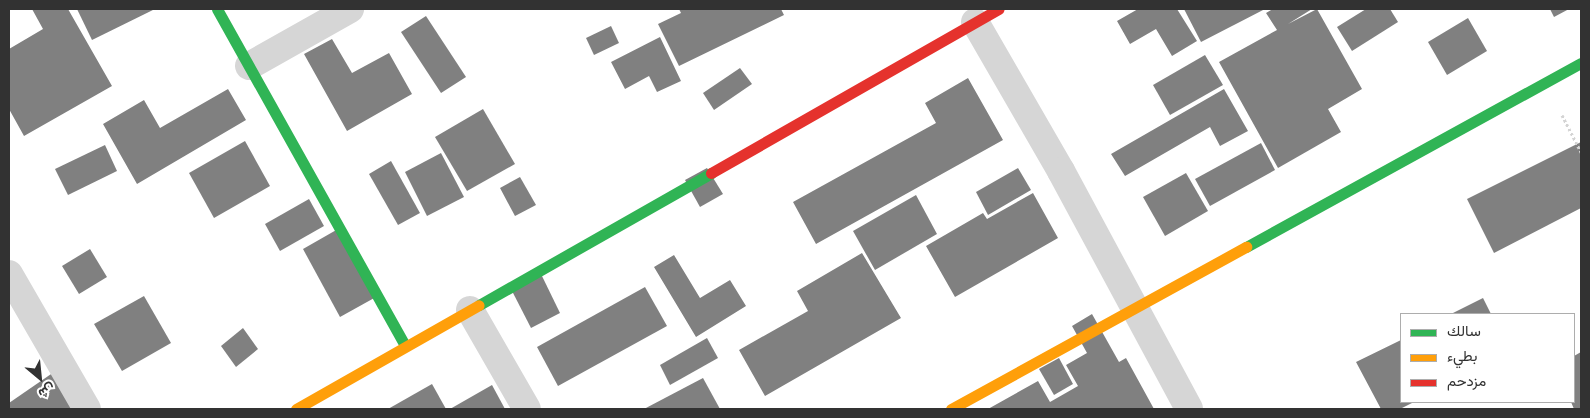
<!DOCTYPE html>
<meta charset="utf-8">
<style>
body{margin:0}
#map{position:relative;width:1590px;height:418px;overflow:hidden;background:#fff;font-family:Cabin,Vazirmatn,sans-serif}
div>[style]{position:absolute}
.building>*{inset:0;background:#808080}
.path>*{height:3px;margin-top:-1.5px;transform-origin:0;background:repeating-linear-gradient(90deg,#d4d4d4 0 2.5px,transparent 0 5px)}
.street>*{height:28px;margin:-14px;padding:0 14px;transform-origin:14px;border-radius:14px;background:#d6d6d6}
.fast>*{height:11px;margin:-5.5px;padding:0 5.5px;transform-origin:5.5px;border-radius:5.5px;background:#30b455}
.slow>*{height:11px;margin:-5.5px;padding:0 5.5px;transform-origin:5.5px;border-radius:5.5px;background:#ff9f0a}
.jam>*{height:11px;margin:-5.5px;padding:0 5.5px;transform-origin:5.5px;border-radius:5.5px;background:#e5322d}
span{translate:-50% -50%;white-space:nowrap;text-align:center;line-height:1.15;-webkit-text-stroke:5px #fff;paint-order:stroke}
.frame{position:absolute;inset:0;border:10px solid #323232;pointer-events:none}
.legend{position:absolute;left:1400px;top:313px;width:175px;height:90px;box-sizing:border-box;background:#fff;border:1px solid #adadad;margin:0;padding:6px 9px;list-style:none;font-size:15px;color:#323232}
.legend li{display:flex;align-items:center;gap:10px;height:25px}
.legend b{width:25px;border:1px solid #adadad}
.north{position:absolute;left:15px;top:353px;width:50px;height:50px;-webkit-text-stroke:4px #fff;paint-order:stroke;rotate:152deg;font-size:14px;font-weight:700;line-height:20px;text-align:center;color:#323232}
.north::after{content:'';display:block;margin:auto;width:18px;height:22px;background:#323232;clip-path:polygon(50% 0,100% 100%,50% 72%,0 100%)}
</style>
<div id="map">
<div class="building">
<div style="clip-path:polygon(32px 9px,68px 9px,112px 86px,24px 136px,9px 109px,9px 49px,43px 29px)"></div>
<div style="clip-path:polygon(77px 9px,155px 9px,92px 40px)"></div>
<div style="clip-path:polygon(679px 9px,781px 9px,784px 15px,679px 66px,658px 24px,681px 13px)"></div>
<div style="clip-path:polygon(1138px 9px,1177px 9px,1197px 41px,1172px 56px,1156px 29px,1130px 44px,1117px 21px)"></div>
<div style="clip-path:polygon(1184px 9px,1265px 9px,1201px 42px)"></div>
<div style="clip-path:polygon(1273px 9px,1312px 9px,1288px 24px,1317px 9px,1362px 89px,1328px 109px,1341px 132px,1278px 168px,1219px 62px,1277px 30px,1266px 13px)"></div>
<div style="clip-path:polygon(1366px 9px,1390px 9px,1398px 22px,1352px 51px,1337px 27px)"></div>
<div style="clip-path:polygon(1550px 9px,1569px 9px,1554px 17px)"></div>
<div style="clip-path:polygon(426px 16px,466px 77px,441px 93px,401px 32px)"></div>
<div style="clip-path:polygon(1468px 18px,1487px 51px,1447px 75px,1428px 42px)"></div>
<div style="clip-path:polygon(611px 26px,619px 43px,594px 55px,586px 38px)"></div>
<div style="clip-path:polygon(660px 37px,681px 81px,657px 92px,649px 76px,625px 89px,611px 62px)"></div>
<div style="clip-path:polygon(332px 39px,352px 73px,389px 53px,412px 94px,347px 131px,304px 54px)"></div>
<div style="clip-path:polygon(1205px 55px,1223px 85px,1170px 115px,1153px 85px)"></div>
<div style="clip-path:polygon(740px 68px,752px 84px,714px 110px,703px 93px)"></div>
<div style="clip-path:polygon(968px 78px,1003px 140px,816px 244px,793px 202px,936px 123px,925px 103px)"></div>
<div style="clip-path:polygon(228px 89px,246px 120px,137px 184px,103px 124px,144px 100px,160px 128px)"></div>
<div style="clip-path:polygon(1224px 89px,1248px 131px,1220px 146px,1210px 127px,1125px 176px,1111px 154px)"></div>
<div style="clip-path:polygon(483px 109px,515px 164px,467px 191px,435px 137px)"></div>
<div style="clip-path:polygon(245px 141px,270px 186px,214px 218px,189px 173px)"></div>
<div style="clip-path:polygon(1581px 142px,1581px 208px,1494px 253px,1467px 199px)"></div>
<div style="clip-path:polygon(1261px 143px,1275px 170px,1210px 206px,1195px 179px)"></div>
<div style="clip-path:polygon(105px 145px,117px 171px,68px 195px,55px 169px)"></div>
<div style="clip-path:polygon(441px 153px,464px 197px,427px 216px,405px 172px)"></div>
<div style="clip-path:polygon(391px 161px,420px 213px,398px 225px,369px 174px)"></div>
<div style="clip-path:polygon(707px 168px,723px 194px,700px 207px,685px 180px)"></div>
<div style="clip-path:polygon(1018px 168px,1031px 190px,988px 215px,976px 192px)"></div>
<div style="clip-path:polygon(1186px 173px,1208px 211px,1165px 236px,1143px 197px)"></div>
<div style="clip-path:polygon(520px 177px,536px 205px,515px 216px,500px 188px)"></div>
<div style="clip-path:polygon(1033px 193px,1058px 238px,955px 297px,926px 246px,983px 213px,987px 219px)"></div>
<div style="clip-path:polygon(916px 195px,937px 234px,875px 270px,853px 231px)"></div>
<div style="clip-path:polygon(309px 199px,324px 226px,280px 251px,265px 224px)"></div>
<div style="clip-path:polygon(338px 229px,376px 297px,340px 317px,303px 249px)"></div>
<div style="clip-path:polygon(90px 249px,107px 277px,79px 294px,62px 266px)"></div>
<div style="clip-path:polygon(862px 253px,901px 318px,765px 396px,739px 350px,808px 311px,797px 291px)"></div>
<div style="clip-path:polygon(674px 255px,700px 298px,730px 280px,746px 306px,696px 337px,654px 267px)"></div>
<div style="clip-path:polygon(541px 274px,560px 313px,531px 328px,511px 289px)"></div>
<div style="clip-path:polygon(645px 287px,667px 326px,558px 386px,537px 347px)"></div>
<div style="clip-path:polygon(144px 296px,171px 343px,122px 371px,94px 324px)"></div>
<div style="clip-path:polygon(1483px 298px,1491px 314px,1451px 314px)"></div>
<div style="clip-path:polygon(1092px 314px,1119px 362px,1126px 358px,1154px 409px,988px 409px,1038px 381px,1050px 402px,1078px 386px,1066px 365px,1087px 353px,1072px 326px)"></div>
<div style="clip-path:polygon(243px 328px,258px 349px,236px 367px,221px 346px)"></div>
<div style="clip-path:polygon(707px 338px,718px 358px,670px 385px,660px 365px)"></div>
<div style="clip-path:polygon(1401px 340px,1401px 402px,1414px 402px,1400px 409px,1381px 409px,1356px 362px)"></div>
<div style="clip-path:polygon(1581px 352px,1581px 409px,1574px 409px,1571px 402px,1574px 402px,1574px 356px)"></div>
<div style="clip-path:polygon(1059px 358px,1073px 384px,1054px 395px,1039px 369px)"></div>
<div style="clip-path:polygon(54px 372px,80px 409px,9px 409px,9px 403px)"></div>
<div style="clip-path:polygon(703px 378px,720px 409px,644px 409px)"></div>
<div style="clip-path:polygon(432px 384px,446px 409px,388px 409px)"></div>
<div style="clip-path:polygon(492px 385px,505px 409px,450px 409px)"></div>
</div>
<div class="path">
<div style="left:1562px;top:115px;width:42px;rotate:62.8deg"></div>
</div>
<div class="street">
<div style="left:975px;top:22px;width:172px;rotate:60deg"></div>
<div style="left:1061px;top:171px;width:270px;rotate:61.7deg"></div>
<div style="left:249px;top:66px;width:116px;rotate:-29.4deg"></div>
<div style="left:9px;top:274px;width:156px;rotate:60deg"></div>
<div style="left:470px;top:310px;width:114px;rotate:60.1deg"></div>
</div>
<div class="fast">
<div style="left:217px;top:9px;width:386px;rotate:60.8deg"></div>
<div style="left:1246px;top:247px;width:382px;rotate:-28.8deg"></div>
<div style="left:479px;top:305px;width:267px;rotate:-29.6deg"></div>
</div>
<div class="slow">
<div style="left:296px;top:409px;width:210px;rotate:-29.6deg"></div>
<div style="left:951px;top:409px;width:337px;rotate:-28.8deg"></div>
</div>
<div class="jam">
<div style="left:711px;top:173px;width:331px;rotate:-29.7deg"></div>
</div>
<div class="frame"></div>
<ul class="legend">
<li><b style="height:6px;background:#30b455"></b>سالك</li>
<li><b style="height:6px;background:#ff9f0a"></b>بطيء</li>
<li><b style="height:6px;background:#e5322d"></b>مزدحم</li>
</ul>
<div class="north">ش</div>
</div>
